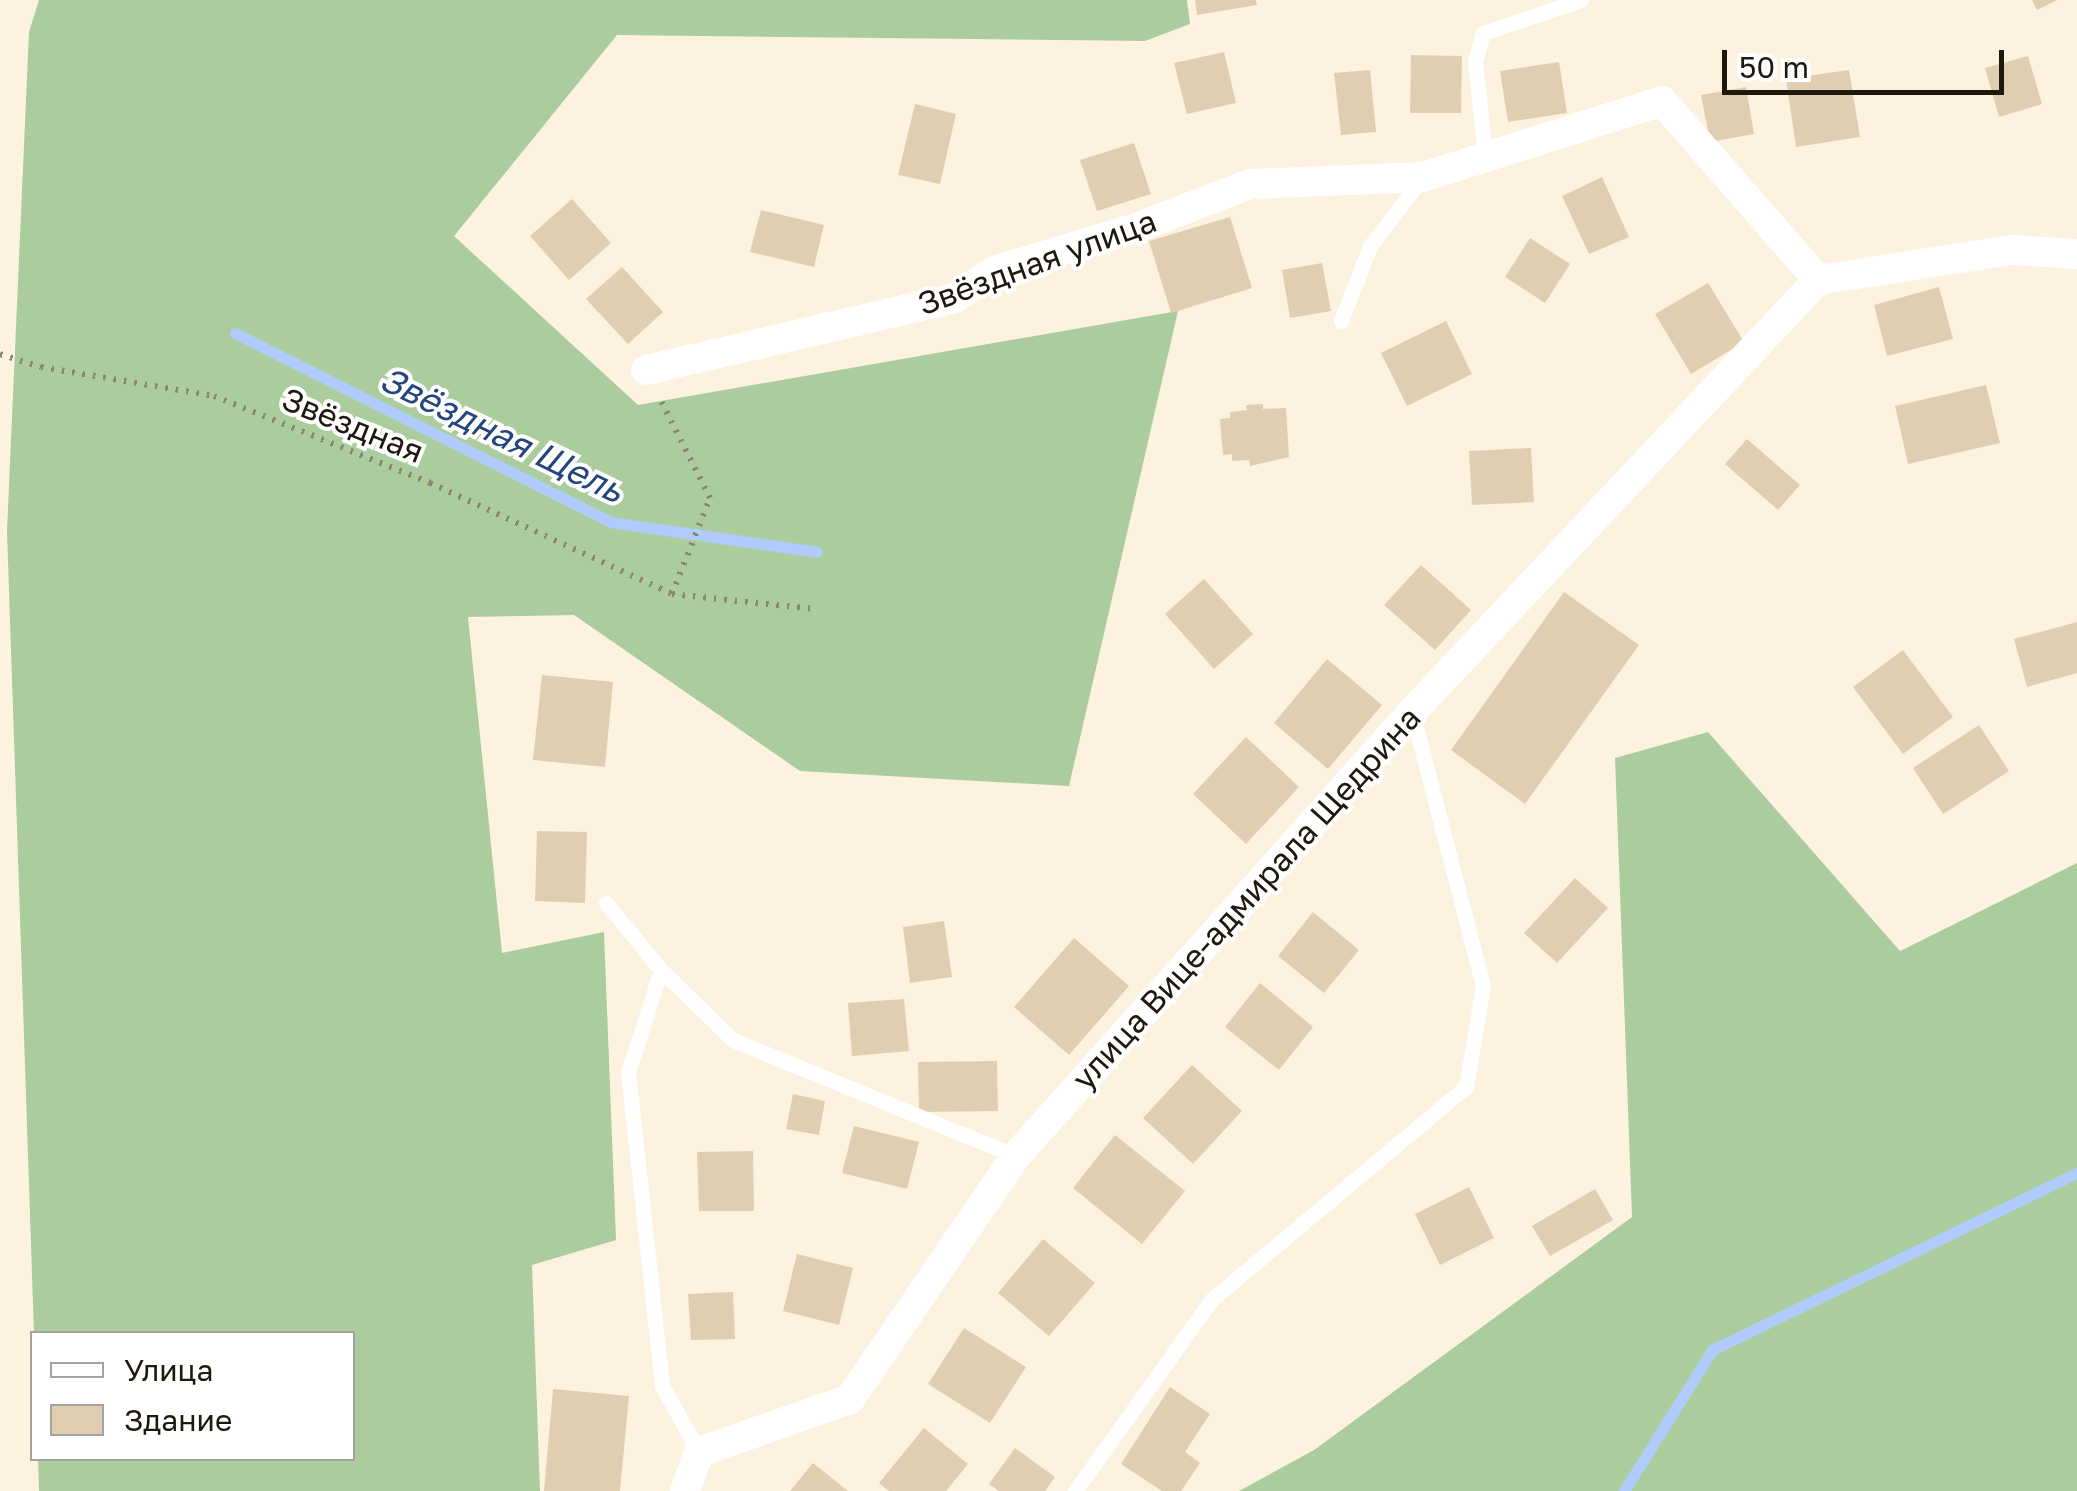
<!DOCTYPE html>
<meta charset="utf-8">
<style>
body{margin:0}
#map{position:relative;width:2077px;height:1491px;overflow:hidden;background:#fdf2e0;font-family:"Golos Text",sans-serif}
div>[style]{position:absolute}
.forest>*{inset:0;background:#abcd9e}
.stream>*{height:11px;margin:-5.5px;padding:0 5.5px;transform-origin:5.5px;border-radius:5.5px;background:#b0ccfd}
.building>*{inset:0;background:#e0ceb1}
.path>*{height:6px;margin-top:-3px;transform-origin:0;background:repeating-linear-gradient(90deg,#8c8475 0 2.5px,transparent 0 10.5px)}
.lane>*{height:15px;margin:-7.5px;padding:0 7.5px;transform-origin:7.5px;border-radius:7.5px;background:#fff}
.street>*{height:30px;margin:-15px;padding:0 15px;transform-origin:15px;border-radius:15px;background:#fff}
span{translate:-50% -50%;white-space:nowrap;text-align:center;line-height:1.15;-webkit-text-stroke:8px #fff;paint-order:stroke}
.street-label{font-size:32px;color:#1e180d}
.water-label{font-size:35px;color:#25457e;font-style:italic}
.legend{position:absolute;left:30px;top:1331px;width:325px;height:130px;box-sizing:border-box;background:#fff;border:2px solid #a5a39e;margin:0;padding:12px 18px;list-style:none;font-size:30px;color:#1e180d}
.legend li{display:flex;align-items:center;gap:20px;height:50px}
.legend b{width:50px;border:2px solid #a5a39e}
.scale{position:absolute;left:1722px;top:50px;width:282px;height:45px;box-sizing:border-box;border:5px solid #1e180d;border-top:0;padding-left:12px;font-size:30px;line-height:35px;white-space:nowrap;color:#1e180d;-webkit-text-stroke:8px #fff;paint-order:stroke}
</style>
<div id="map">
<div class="forest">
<div style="clip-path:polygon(39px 0,1187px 0,1190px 24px,1145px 41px,617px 35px,454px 236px,638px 405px,1178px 311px,1069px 786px,800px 771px,574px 615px,468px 617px,502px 953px,604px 932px,616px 1240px,532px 1265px,540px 1491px,39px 1491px,38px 1459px,352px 1458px,352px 1334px,34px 1334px,7px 531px,29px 32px)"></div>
<div style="clip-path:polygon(1708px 732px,1900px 951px,2077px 863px,2077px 1491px,1239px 1491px,1314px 1450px,1632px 1217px,1615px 758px)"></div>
</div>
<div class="stream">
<div style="left:235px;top:333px;width:420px;rotate:26.7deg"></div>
<div style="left:610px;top:522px;width:209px;rotate:8.2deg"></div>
<div style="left:1624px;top:1491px;width:166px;rotate:-58deg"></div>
<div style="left:1712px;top:1350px;width:406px;rotate:-25.9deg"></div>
</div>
<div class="building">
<div style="clip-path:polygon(1195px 0,1256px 0,1257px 5px,1197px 15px)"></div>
<div style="clip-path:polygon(2032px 0,2057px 0,2037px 10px)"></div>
<div style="clip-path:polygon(1224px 52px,1236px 103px,1187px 114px,1174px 63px)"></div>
<div style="clip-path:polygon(1411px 55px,1462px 56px,1461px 113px,1410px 113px)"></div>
<div style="clip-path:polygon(2028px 56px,2042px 104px,1999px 117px,1985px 68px)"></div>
<div style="clip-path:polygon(1559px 62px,1567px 113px,1508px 122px,1500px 71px)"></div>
<div style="clip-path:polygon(1370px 70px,1376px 132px,1341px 135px,1334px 73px)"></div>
<div style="clip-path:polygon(1849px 70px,1860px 137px,1796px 147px,1786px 79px)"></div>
<div style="clip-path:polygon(1746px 87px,1754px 134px,1710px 142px,1701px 95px)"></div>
<div style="clip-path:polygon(915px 104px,956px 114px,940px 184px,898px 175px)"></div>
<div style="clip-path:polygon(1134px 143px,1151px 194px,1097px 211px,1080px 160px)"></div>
<div style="clip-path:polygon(1602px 177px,1629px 237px,1589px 254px,1562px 196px)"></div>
<div style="clip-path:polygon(572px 199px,611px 243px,569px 280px,530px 236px)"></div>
<div style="clip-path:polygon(761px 210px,824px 225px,814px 267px,750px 252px)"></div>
<div style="clip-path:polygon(1230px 217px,1252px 288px,1171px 313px,1149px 241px)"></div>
<div style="clip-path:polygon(1530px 238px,1570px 264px,1545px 303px,1505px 277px)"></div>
<div style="clip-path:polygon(1322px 263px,1331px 311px,1290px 318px,1282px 270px)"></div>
<div style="clip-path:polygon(622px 267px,663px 312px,628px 344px,586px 299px)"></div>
<div style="clip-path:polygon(1708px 283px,1744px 342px,1691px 374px,1655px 314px)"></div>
<div style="clip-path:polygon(1939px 287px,1953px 339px,1887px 356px,1874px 305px)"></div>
<div style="clip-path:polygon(1446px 321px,1472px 374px,1407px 406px,1381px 353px)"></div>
<div style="clip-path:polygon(1986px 385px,2000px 443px,1908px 464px,1895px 406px)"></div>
<div style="clip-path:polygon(1263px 404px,1263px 409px,1286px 408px,1289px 457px,1250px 466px,1249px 460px,1232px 461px,1232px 454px,1223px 455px,1220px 419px,1230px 418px,1230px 412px,1247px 410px,1246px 405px)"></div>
<div style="clip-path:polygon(1747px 439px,1800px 485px,1778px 510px,1725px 464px)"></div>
<div style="clip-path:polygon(1531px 448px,1534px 502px,1472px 505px,1469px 451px)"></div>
<div style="clip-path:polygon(1421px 565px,1471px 610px,1435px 650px,1384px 605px)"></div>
<div style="clip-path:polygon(1204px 579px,1253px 634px,1214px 669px,1165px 614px)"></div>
<div style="clip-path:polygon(1564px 592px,1639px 645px,1525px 804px,1451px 750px)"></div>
<div style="clip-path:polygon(2077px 622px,2077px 673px,2027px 687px,2014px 639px)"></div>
<div style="clip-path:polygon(1903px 650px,1953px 717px,1903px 754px,1853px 687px)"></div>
<div style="clip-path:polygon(1327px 659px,1382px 705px,1328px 769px,1274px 723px)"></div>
<div style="clip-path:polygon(542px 675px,613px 682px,605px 767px,533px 760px)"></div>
<div style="clip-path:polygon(1979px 725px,2009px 771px,1943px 814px,1913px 768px)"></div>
<div style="clip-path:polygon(1246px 737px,1299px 787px,1246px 844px,1193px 794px)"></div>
<div style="clip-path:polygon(537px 831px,587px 832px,585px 903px,535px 901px)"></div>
<div style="clip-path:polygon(1575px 878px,1608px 908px,1557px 963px,1524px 933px)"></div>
<div style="clip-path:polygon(1313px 912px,1359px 950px,1324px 993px,1278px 956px)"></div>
<div style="clip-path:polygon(944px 921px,952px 977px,910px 983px,903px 927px)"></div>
<div style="clip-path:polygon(1074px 938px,1129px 986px,1069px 1055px,1014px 1007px)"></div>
<div style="clip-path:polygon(1260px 983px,1313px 1027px,1279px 1070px,1225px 1027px)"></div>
<div style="clip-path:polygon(904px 999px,909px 1051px,852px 1056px,848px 1003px)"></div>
<div style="clip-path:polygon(997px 1061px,998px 1111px,919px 1112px,918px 1062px)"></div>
<div style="clip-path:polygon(1192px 1065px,1242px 1111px,1193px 1164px,1143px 1118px)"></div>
<div style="clip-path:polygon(793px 1094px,825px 1101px,819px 1135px,786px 1129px)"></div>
<div style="clip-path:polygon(854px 1126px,919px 1142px,907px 1189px,842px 1173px)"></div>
<div style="clip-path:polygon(1115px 1135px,1185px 1191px,1142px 1244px,1073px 1188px)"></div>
<div style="clip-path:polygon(753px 1151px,754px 1211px,699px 1211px,697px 1152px)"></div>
<div style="clip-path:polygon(1469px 1187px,1494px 1238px,1440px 1265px,1415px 1214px)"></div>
<div style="clip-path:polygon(1595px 1189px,1613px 1220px,1550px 1256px,1532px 1226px)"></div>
<div style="clip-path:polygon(1043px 1239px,1095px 1283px,1049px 1336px,998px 1293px)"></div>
<div style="clip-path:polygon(797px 1254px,853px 1268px,839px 1325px,783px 1311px)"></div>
<div style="clip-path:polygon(733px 1292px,735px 1339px,691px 1340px,688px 1294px)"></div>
<div style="clip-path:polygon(964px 1328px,1026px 1367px,990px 1423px,928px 1384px)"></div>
<div style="clip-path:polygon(1170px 1387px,1210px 1414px,1185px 1452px,1200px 1463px,1181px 1491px,1162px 1491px,1121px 1464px)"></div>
<div style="clip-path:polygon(553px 1389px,629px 1396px,620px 1491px,544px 1491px)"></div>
<div style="clip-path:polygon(924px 1428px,968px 1464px,946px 1491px,889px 1491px,879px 1483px)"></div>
<div style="clip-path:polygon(1015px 1448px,1055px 1477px,1045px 1491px,999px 1491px,989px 1484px)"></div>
<div style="clip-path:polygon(813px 1463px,848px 1491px,790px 1491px)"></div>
</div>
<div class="path">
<div style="left:0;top:354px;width:43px;rotate:17.6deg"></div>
<div style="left:41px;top:367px;width:175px;rotate:9.5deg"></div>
<div style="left:214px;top:396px;width:233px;rotate:21.9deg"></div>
<div style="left:430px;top:483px;width:266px;rotate:24.6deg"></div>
<div style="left:672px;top:594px;width:103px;rotate:-68.4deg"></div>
<div style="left:710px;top:498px;width:109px;rotate:-116.8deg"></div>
<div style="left:672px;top:594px;width:144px;rotate:6deg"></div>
</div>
<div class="lane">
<div style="left:1485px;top:154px;width:93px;rotate:-96.2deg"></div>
<div style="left:1475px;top:62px;width:30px;rotate:-75deg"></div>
<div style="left:1483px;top:33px;width:103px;rotate:-18.6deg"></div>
<div style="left:1341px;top:321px;width:80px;rotate:-68.9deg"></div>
<div style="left:1370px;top:246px;width:87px;rotate:-52.5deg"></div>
<div style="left:606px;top:903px;width:87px;rotate:50.6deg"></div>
<div style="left:661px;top:970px;width:100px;rotate:44.2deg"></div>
<div style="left:733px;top:1040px;width:306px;rotate:22.3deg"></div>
<div style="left:661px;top:970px;width:107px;rotate:107.9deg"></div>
<div style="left:628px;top:1072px;width:316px;rotate:83.8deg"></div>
<div style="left:662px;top:1386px;width:76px;rotate:60.7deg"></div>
<div style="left:1075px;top:1491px;width:234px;rotate:-54.5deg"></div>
<div style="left:1211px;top:1300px;width:332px;rotate:-39.9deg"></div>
<div style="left:1466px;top:1087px;width:102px;rotate:-80.4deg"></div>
<div style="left:1483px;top:986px;width:283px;rotate:-104.5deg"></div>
</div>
<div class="street">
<div style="left:646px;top:370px;width:317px;rotate:-13.1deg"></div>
<div style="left:955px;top:298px;width:47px;rotate:-34.7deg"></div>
<div style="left:994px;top:271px;width:148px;rotate:-16.8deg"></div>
<div style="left:1136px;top:228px;width:122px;rotate:-21.1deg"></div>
<div style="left:1250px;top:184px;width:173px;rotate:-2.3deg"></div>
<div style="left:1423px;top:177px;width:251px;rotate:-17.6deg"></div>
<div style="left:1662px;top:101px;width:237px;rotate:48.9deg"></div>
<div style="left:1818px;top:280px;width:196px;rotate:-8.8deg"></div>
<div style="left:2012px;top:250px;width:65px;rotate:3.5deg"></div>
<div style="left:685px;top:1491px;width:41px;rotate:-70.3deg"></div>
<div style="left:699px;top:1452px;width:160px;rotate:-19.3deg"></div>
<div style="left:850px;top:1399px;width:294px;rotate:-55.7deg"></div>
<div style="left:1016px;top:1156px;width:595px;rotate:-48.27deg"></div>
<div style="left:1412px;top:712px;width:593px;rotate:-46.78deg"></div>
</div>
<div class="street-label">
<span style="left:1037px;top:262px;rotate:-20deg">Звёздная улица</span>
<span style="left:353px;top:425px;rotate:22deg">Звёздная</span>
<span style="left:1246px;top:898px;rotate:-48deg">улица Вице-адмирала Щедрина</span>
</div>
<div class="water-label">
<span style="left:502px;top:434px;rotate:26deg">Звёздная Щель</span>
</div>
<ul class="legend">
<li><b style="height:12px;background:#fff"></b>Улица</li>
<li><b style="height:28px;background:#e0ceb1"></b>Здание</li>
</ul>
<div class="scale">50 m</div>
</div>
